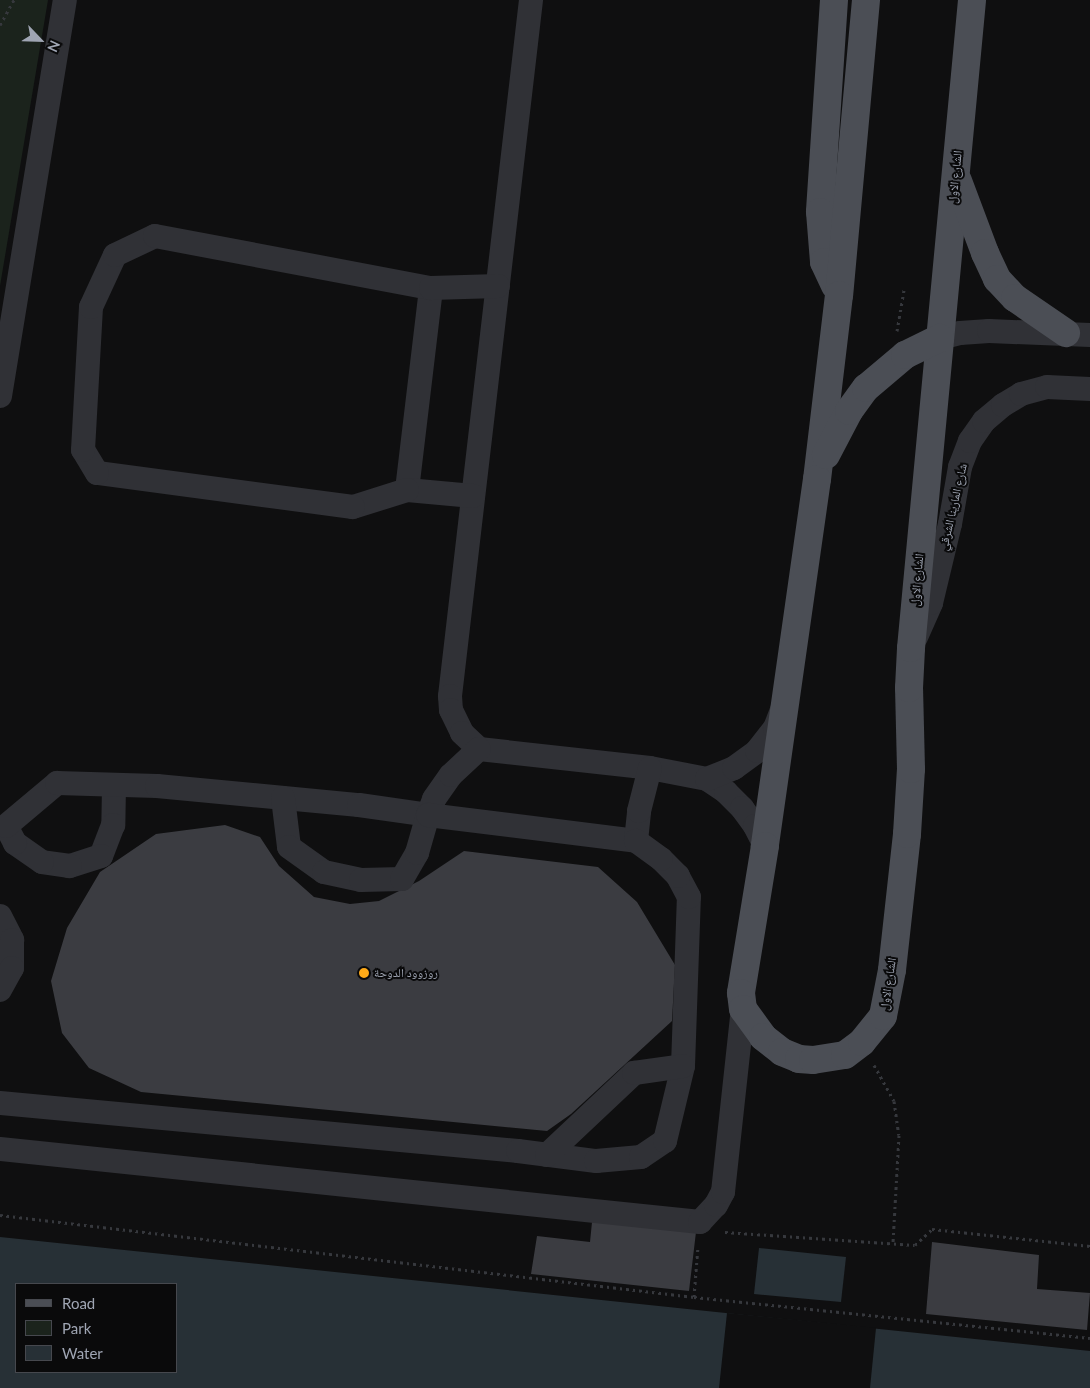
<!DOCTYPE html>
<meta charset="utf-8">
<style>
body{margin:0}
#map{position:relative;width:1090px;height:1388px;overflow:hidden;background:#0f0f10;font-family:Lato,"Noto Naskh Arabic",sans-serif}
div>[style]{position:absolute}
.green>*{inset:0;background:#1b231c}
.water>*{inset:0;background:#273036}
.pier>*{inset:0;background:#0f0f10}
.building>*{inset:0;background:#3b3c41}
.path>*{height:3px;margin-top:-1.5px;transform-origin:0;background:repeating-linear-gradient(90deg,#36383d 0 2.5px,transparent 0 6.5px)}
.minor>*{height:24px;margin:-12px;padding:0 12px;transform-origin:12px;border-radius:12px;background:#303136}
.major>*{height:28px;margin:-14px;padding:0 14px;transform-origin:14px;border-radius:14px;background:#4b4e55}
.dots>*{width:14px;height:14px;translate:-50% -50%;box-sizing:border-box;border:2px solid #0a0a0b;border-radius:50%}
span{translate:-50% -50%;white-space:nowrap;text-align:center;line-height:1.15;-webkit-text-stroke:4px #0a0a0b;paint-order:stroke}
.street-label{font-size:12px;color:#9fa5b3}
.poi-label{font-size:12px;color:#9fa5b3}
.left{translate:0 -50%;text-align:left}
.legend{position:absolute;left:15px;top:1283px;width:162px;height:90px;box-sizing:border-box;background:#0a0a0b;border:1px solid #46484e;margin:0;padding:6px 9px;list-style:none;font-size:15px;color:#9fa5b3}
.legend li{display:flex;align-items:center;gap:10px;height:25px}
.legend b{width:25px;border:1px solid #46484e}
.north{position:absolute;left:15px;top:15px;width:50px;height:50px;-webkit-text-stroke:4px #0a0a0b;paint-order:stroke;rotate:114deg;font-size:14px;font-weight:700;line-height:20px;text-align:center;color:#9fa5b3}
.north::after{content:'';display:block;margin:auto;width:18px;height:22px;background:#9fa5b3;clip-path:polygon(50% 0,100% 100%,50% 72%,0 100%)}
</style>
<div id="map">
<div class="green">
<div style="clip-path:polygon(0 0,48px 0,0 286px)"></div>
</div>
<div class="water">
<div style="clip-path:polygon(evenodd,0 1237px,1090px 1351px,1090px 1388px,0 1388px,0 1237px,16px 1284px,176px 1284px,176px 1372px,16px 1372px,16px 1284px)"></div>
<div style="clip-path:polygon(759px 1248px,846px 1257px,841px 1302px,754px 1294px)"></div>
</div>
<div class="pier">
<div style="clip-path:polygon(727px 1313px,876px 1328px,870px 1388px,719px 1388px)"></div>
</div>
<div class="building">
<div style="clip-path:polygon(225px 825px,260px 837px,279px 866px,314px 897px,350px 904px,379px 901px,419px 881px,464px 851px,598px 867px,637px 902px,675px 965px,672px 1021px,571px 1114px,547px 1131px,141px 1092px,89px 1068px,62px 1033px,51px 981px,67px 928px,100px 872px,156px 834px)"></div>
<div style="clip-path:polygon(592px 1222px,696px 1232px,689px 1291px,531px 1274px,537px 1236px,590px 1242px)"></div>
<div style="clip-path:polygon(932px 1242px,1039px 1255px,1037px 1289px,1090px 1293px,1087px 1330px,926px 1314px)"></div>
</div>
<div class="path">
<div style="left:0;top:25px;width:29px;rotate:-61deg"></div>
<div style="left:897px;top:331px;width:42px;rotate:-80.3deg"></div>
<div style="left:874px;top:1065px;width:41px;rotate:60.9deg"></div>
<div style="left:894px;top:1101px;width:34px;rotate:82deg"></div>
<div style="left:899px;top:1135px;width:108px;rotate:93.2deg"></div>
<div style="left:0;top:1215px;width:699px;rotate:6.74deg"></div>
<div style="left:694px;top:1297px;width:398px;rotate:5.9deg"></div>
<div style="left:725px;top:1232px;width:190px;rotate:3.9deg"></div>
<div style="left:915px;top:1245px;width:23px;rotate:-43deg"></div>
<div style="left:932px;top:1229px;width:159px;rotate:6.1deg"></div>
<div style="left:694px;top:1297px;width:51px;rotate:-85.5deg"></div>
</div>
<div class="minor">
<div style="left:531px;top:0;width:701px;rotate:96.64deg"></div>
<div style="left:450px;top:696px;width:14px;rotate:86deg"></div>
<div style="left:451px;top:710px;width:25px;rotate:64deg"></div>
<div style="left:462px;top:733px;width:23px;rotate:43deg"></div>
<div style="left:479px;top:749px;width:172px;rotate:6.3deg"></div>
<div style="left:650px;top:768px;width:58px;rotate:10.9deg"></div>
<div style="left:707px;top:779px;width:23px;rotate:34deg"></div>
<div style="left:726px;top:792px;width:23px;rotate:45deg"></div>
<div style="left:742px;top:808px;width:22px;rotate:54deg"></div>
<div style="left:755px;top:826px;width:22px;rotate:63deg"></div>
<div style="left:940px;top:338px;width:21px;rotate:-14deg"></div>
<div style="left:960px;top:333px;width:29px;rotate:-4deg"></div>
<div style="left:989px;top:331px;width:101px;rotate:2.3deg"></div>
<div style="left:0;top:396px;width:401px;rotate:-80.7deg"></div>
<div style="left:407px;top:490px;width:203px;rotate:-83.2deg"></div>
<div style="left:473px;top:496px;width:66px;rotate:-174.8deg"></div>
<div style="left:407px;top:490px;width:57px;rotate:162.5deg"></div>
<div style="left:353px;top:507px;width:258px;rotate:-172.4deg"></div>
<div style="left:97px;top:473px;width:27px;rotate:-121deg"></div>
<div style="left:83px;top:450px;width:143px;rotate:-86.8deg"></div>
<div style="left:91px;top:307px;width:57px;rotate:-65.2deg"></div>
<div style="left:115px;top:255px;width:44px;rotate:-25.4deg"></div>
<div style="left:155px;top:236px;width:281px;rotate:10.7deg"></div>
<div style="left:431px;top:288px;width:67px;rotate:-1.7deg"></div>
<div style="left:916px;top:637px;width:37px;rotate:-66deg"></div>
<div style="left:931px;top:603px;width:81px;rotate:-76.5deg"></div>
<div style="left:950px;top:524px;width:58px;rotate:-80deg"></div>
<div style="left:960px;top:467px;width:28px;rotate:-69deg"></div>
<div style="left:970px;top:441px;width:24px;rotate:-55deg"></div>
<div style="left:984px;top:421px;width:25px;rotate:-40deg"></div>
<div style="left:1003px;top:405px;width:21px;rotate:-31deg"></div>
<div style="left:1021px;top:394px;width:27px;rotate:-15deg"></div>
<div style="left:1047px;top:387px;width:43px;rotate:2.7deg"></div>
<div style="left:707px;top:779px;width:29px;rotate:-22deg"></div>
<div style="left:734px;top:768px;width:29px;rotate:-36deg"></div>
<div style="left:757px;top:751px;width:29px;rotate:-52deg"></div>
<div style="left:775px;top:728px;width:19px;rotate:-69deg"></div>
<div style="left:114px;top:786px;width:39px;rotate:91deg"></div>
<div style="left:113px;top:825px;width:33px;rotate:111deg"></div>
<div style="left:101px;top:856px;width:33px;rotate:162deg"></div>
<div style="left:70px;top:866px;width:28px;rotate:-172deg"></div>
<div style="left:42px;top:862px;width:33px;rotate:-145deg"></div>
<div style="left:15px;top:843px;width:19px;rotate:-118deg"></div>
<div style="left:6px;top:826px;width:67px;rotate:-40.1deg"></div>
<div style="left:57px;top:783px;width:100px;rotate:1.7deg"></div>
<div style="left:157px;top:786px;width:203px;rotate:5.4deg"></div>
<div style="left:359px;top:805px;width:70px;rotate:8.2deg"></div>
<div style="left:428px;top:815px;width:17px;rotate:-69deg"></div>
<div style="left:434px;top:799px;width:29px;rotate:-55deg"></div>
<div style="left:451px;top:775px;width:38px;rotate:-43deg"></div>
<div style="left:283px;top:798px;width:49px;rotate:83deg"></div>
<div style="left:289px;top:847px;width:43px;rotate:35.5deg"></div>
<div style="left:324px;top:872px;width:38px;rotate:12deg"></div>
<div style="left:361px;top:880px;width:41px;rotate:-1.4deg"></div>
<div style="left:402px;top:879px;width:30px;rotate:-60deg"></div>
<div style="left:417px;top:853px;width:40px;rotate:-74deg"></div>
<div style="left:428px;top:815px;width:210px;rotate:7.1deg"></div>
<div style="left:636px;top:841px;width:30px;rotate:-84deg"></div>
<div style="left:639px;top:811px;width:44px;rotate:-75.7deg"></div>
<div style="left:0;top:916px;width:27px;rotate:63deg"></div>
<div style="left:12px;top:940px;width:28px;rotate:90deg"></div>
<div style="left:12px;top:968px;width:25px;rotate:119deg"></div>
<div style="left:0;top:1103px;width:520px;rotate:5.29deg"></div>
<div style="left:518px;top:1151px;width:79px;rotate:7.3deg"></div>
<div style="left:596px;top:1161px;width:45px;rotate:-5.1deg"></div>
<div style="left:641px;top:1157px;width:29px;rotate:-34deg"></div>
<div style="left:665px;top:1141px;width:77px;rotate:-76.5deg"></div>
<div style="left:683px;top:1066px;width:169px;rotate:-88deg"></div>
<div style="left:689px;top:897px;width:24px;rotate:-118deg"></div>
<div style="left:678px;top:876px;width:24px;rotate:-135deg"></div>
<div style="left:661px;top:859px;width:31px;rotate:-144deg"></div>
<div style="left:0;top:1149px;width:704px;rotate:5.95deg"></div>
<div style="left:700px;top:1222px;width:23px;rotate:-47deg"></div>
<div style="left:716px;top:1205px;width:15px;rotate:-62deg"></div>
<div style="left:723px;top:1192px;width:184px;rotate:-83.8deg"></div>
<div style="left:547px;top:1155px;width:120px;rotate:-43.3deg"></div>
<div style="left:634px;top:1073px;width:49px;rotate:-8.1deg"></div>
</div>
<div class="major">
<div style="left:834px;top:0;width:212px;rotate:93.8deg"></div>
<div style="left:820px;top:212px;width:50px;rotate:85.4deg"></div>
<div style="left:824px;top:262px;width:26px;rotate:65deg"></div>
<div style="left:866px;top:0;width:296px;rotate:95.2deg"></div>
<div style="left:839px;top:295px;width:185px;rotate:96.8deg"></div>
<div style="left:817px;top:479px;width:371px;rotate:98.1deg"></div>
<div style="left:765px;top:846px;width:149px;rotate:99.3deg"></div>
<div style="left:741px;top:993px;width:16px;rotate:83deg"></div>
<div style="left:743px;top:1009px;width:34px;rotate:54deg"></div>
<div style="left:763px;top:1037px;width:24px;rotate:38deg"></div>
<div style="left:782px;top:1052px;width:18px;rotate:22deg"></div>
<div style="left:799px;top:1059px;width:14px;rotate:4deg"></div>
<div style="left:813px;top:1060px;width:32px;rotate:-9deg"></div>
<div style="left:845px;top:1055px;width:21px;rotate:-37deg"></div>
<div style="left:862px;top:1042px;width:33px;rotate:-51deg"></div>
<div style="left:883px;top:1016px;width:47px;rotate:-78.9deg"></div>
<div style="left:892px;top:970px;width:137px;rotate:-83.7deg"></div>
<div style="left:907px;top:834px;width:65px;rotate:-86.5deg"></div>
<div style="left:911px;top:769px;width:81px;rotate:-91.4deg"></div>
<div style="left:909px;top:688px;width:40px;rotate:-87.1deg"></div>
<div style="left:911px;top:648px;width:651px;rotate:-84.62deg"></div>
<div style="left:958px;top:181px;width:77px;rotate:69.4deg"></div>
<div style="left:985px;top:253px;width:29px;rotate:65deg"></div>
<div style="left:997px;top:279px;width:26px;rotate:47deg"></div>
<div style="left:1015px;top:298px;width:62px;rotate:34.5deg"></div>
<div style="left:826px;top:455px;width:50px;rotate:-62.4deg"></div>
<div style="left:849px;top:411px;width:29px;rotate:-54deg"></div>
<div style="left:866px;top:388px;width:51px;rotate:-40.2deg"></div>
<div style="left:905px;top:355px;width:39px;rotate:-26deg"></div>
</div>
<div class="dots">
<div style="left:364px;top:973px;background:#ffaa18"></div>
</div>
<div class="street-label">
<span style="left:955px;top:177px;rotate:-84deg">الشارع الاول</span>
<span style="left:953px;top:507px;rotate:-77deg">شارع المارينا الشرقي</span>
<span style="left:917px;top:580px;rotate:-85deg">الشارع الاول</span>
<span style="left:888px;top:984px;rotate:-81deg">الشارع الاول</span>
</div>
<div class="poi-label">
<span class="left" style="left:374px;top:973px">روزوود الدوحة</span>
</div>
<ul class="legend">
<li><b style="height:6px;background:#4b4e55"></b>Road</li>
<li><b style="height:14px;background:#1b231c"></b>Park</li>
<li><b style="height:14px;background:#273036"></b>Water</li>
</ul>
<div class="north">N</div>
</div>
